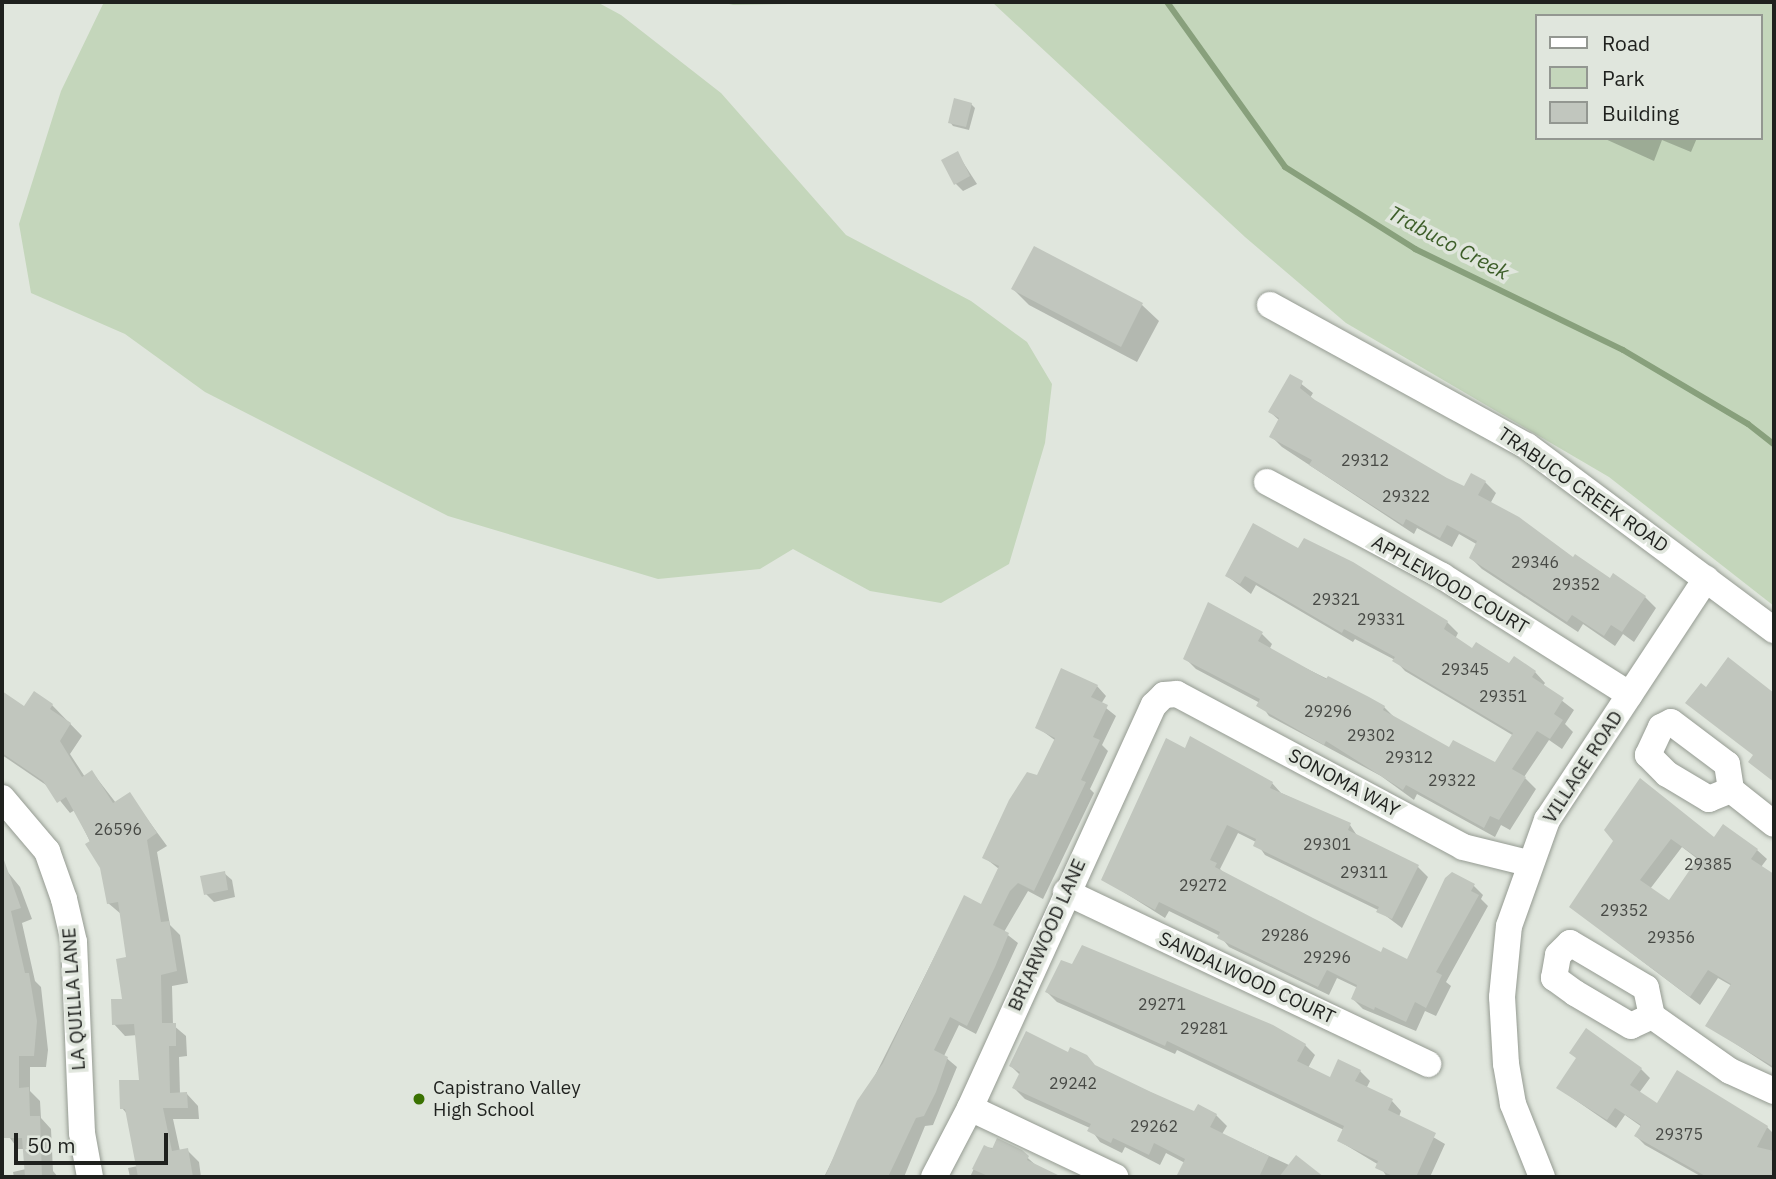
<!DOCTYPE html>
<style>
body{margin:0}
#map{position:relative;width:1776px;height:1179px;overflow:hidden;background:#e0e6dd;font-family:"IBM Plex Sans",sans-serif}
div>[style]{position:absolute}
.green>*{inset:0;background:#c4d6bb}
.shadow>*{inset:0;background:#0003}
.stream>*{height:6px;margin:-3px;padding:0 3px;transform-origin:3px;border-radius:3px;background:#88a07c}
.building>*{inset:0;background:#c1c6be}
.roads{filter:drop-shadow(0 0 2px #959b92) drop-shadow(0 0 2px #959b92)}
.minor>*{height:26px;margin:-13px;padding:0 13px;transform-origin:13px;border-radius:13px;background:#fff}
.dots>*{width:19px;height:19px;translate:-50% -50%;box-sizing:border-box;border:4px solid #e0e6dd;border-radius:50%}
span{translate:-50% -50%;white-space:nowrap;text-align:center;line-height:1.15;-webkit-text-stroke:7px #e0e6dd;paint-order:stroke}
.number-label{font-size:16px;color:#484a46}
.number-label span{-webkit-text-stroke-width:0}
.street-label{font-size:19px;color:#1f211e}
.poi-label{font-size:19px;color:#1f211e}
.left{translate:0 -50%;text-align:left}
.water-label{font-size:21px;color:#3d5e29;font-style:italic}
.frame{position:absolute;inset:0;border:4px solid #1f211e;pointer-events:none}
.legend{position:absolute;left:1535px;top:14px;width:228px;height:126px;box-sizing:border-box;background:#e0e6dd;border:2px solid #939791;margin:0;padding:9px 12px;list-style:none;font-size:21px;color:#1f211e}
.legend li{display:flex;align-items:center;gap:14px;height:35px}
.legend b{width:35px;border:2px solid #939791}
.scale{position:absolute;left:14px;top:1133px;width:154px;height:32px;box-sizing:border-box;border:4px solid #1f211e;border-top:0;padding-left:9px;font-size:21px;line-height:24px;white-space:nowrap;color:#1f211e;-webkit-text-stroke:5px #e0e6dd;paint-order:stroke}
</style>
<div id="map">
<div class="green">
<div style="clip-path:polygon(104px 2px,597px 2px,621px 15px,721px 93px,846px 235px,971px 301px,1027px 342px,1052px 384px,1045px 443px,1009px 564px,941px 603px,870px 591px,793px 549px,760px 569px,658px 579px,448px 516px,205px 392px,125px 334px,31px 293px,19px 224px,61px 91px)"></div>
<div style="clip-path:polygon(721px 2px,893px 2px,733px 5px)"></div>
<div style="clip-path:polygon(evenodd,992px 2px,1774px 2px,1774px 606px,1609px 477px,1346px 323px,1245px 237px,992px 2px,1536px 16px,1760px 16px,1760px 138px,1536px 138px,1536px 16px)"></div>
</div>
<div class="shadow">
<div style="clip-path:polygon(971px 104px,975px 108px,969px 130px,953px 126px,950px 122px)"></div>
<div style="clip-path:polygon(1603px 138px,1697px 138px,1691px 152px,1662px 140px,1654px 161px)"></div>
<div style="clip-path:polygon(957px 153px,977px 184px,963px 191px,955px 183px)"></div>
<div style="clip-path:polygon(1034px 248px,1142px 305px,1159px 321px,1137px 362px,1029px 305px,1013px 289px)"></div>
<div style="clip-path:polygon(1291px 376px,1313px 393px,1310px 398px,1446px 479px,1465px 488px,1485px 482px,1496px 493px,1490px 504px,1573px 559px,1645px 597px,1656px 608px,1634px 642px,1623px 634px,1615px 646px,1583px 624px,1578px 632px,1482px 569px,1471px 558px,1478px 545px,1459px 534px,1452px 547px,1417px 528px,1414px 534px,1282px 447px,1271px 436px,1280px 421px,1270px 412px)"></div>
<div style="clip-path:polygon(1299px 550px,1447px 622px,1458px 633px,1455px 639px,1473px 651px,1535px 672px,1545px 683px,1543px 686px,1574px 710px,1565px 724px,1573px 732px,1562px 749px,1549px 740px,1524px 777px,1536px 789px,1510px 830px,1501px 825px,1495px 837px,1417px 794px,1414px 800px,1381px 776px,1269px 716px,1260px 703px,1196px 669px,1185px 658px,1262px 634px,1272px 644px,1269px 650px,1384px 707px,1396px 719px,1449px 749px,1495px 764px,1514px 736px,1405px 671px,1395px 660px,1355px 639px,1353px 642px,1256px 585px,1251px 594px,1227px 576px)"></div>
<div style="clip-path:polygon(1097px 686px,1106px 696px,1101px 704px,1116px 716px,1102px 745px,1108px 751px,1090px 789px,1094px 793px,1043px 899px,1028px 891px,1004px 932px,1018px 943px,976px 1034px,959px 1025px,944px 1056px,957px 1067px,933px 1125px,925px 1126px,904px 1177px,824px 1177px,964px 898px,981px 906px,999px 869px,984px 857px,1038px 777px,1056px 741px,1037px 727px)"></div>
<div style="clip-path:polygon(2px 693px,24px 709px,52px 705px,82px 736px,70px 754px,85px 777px,92px 772px,116px 803px,129px 794px,167px 846px,157px 852px,170px 925px,180px 935px,188px 983px,172px 986px,173px 1025px,186px 1036px,187px 1056px,179px 1057px,180px 1094px,187px 1094px,198px 1106px,199px 1119px,173px 1119px,180px 1151px,187px 1150px,199px 1162px,201px 1177px,130px 1177px,128px 1168px,138px 1166px,128px 1115px,122px 1108px,140px 1082px,138px 1035px,125px 1036px,114px 1024px,124px 1001px,128px 959px,121px 914px,108px 903px,102px 867px,75px 810px,70px 813px,49px 787px,2px 755px)"></div>
<div style="clip-path:polygon(1272px 783px,1281px 793px,1350px 825px,1358px 837px,1418px 867px,1428px 877px,1402px 928px,1378px 910px,1265px 855px,1256px 842px,1238px 833px,1220px 869px,1226px 875px,1382px 954px,1408px 962px,1473px 885px,1483px 895px,1481px 899px,1488px 906px,1446px 982px,1451px 986px,1436px 1016px,1425px 1011px,1416px 1031px,1363px 1009px,1353px 999px,1358px 988px,1337px 978px,1329px 995px,1229px 947px,1220px 936px,1169px 911px,1165px 918px,1103px 879px)"></div>
<div style="clip-path:polygon(evenodd,1723px 826px,1757px 850px,1767px 859px,1761px 867px,1774px 876px,1774px 1069px,1707px 1025px,1732px 986px,1718px 978px,1700px 1005px,1571px 907px,1615px 840px,1606px 830px,1714px 839px,1723px 826px,1682px 847px,1699px 860px,1669px 903px,1650px 889px,1682px 847px)"></div>
<div style="clip-path:polygon(2px 865px,20px 887px,32px 919px,22px 923px,35px 981px,41px 987px,48px 1050px,46px 1067px,30px 1067px,30px 1091px,40px 1101px,41px 1118px,51px 1129px,53px 1171px,58px 1177px,14px 1177px,13px 1172px,26px 1169px,25px 1149px,18px 1149px,2px 1127px)"></div>
<div style="clip-path:polygon(224px 873px,232px 880px,235px 897px,214px 902px,206px 894px)"></div>
<div style="clip-path:polygon(1047px 992px,1305px 1045px,1315px 1055px,1308px 1068px,1331px 1079px,1360px 1071px,1370px 1081px,1366px 1089px,1392px 1101px,1401px 1111px,1399px 1117px,1445px 1144px,1430px 1177px,1387px 1177px,1379px 1165px,1339px 1141px,1344px 1130px,1177px 1050px,1175px 1054px,1057px 1002px)"></div>
<div style="clip-path:polygon(1011px 1066px,1098px 1068px,1195px 1113px,1216px 1115px,1227px 1126px,1222px 1134px,1289px 1165px,1305px 1177px,1178px 1177px,1185px 1163px,1166px 1153px,1160px 1165px,1125px 1147px,1122px 1153px,1100px 1142px,1090px 1128px,1025px 1099px,1014px 1088px,1020px 1075px)"></div>
<div style="clip-path:polygon(1641px 1069px,1650px 1078px,1639px 1093px,1658px 1105px,1682px 1075px,1767px 1127px,1774px 1134px,1774px 1177px,1702px 1177px,1645px 1145px,1636px 1136px,1642px 1127px,1625px 1115px,1616px 1128px,1558px 1088px)"></div>
<div style="clip-path:polygon(984px 1147px,1020px 1151px,1049px 1177px,970px 1177px)"></div>
</div>
<div class="stream">
<div style="left:1167px;top:2px;width:203px;rotate:54.4deg"></div>
<div style="left:1285px;top:167px;width:154px;rotate:32.2deg"></div>
<div style="left:1415px;top:249px;width:231px;rotate:25.9deg"></div>
<div style="left:1623px;top:350px;width:145px;rotate:30.6deg"></div>
<div style="left:1748px;top:424px;width:33px;rotate:38deg"></div>
</div>
<div class="building">
<div style="clip-path:polygon(954px 98px,972px 103px,966px 127px,948px 123px)"></div>
<div style="clip-path:polygon(958px 151px,970px 176px,954px 185px,941px 160px)"></div>
<div style="clip-path:polygon(1034px 246px,1143px 303px,1121px 347px,1011px 289px)"></div>
<div style="clip-path:polygon(1290px 374px,1303px 381px,1300px 388px,1315px 400px,1447px 478px,1464px 486px,1471px 473px,1486px 481px,1478px 495px,1519px 517px,1573px 557px,1575px 554px,1610px 578px,1613px 573px,1646px 596px,1622px 632px,1611px 625px,1604px 636px,1572px 615px,1567px 622px,1469px 558px,1477px 541px,1447px 525px,1440px 538px,1406px 519px,1403px 525px,1309px 465px,1312px 460px,1269px 437px,1279px 418px,1268px 412px)"></div>
<div style="clip-path:polygon(1253px 523px,1298px 548px,1304px 538px,1353px 562px,1448px 621px,1444px 629px,1472px 648px,1476px 642px,1509px 663px,1514px 656px,1536px 671px,1532px 677px,1564px 698px,1554px 714px,1563px 720px,1550px 739px,1537px 731px,1512px 769px,1526px 777px,1499px 820px,1490px 816px,1484px 828px,1406px 785px,1403px 790px,1326px 741px,1324px 745px,1256px 706px,1260px 699px,1183px 659px,1208px 602px,1263px 632px,1258px 641px,1326px 679px,1328px 676px,1369px 697px,1385px 706px,1383px 710px,1449px 747px,1453px 740px,1495px 762px,1513px 733px,1392px 661px,1395px 657px,1344px 629px,1342px 633px,1245px 576px,1240px 584px,1225px 576px)"></div>
<div style="clip-path:polygon(1728px 657px,1774px 693px,1774px 782px,1748px 762px,1753px 755px,1685px 703px,1701px 683px,1706px 687px)"></div>
<div style="clip-path:polygon(1061px 668px,1098px 685px,1091px 697px,1108px 705px,1093px 737px,1100px 740px,1081px 780px,1086px 782px,1034px 891px,1018px 883px,1010px 891px,993px 925px,1009px 933px,995px 967px,967px 1026px,950px 1017px,934px 1050px,948px 1057px,936px 1092px,924px 1116px,916px 1118px,888px 1177px,825px 1177px,857px 1101px,883px 1063px,964px 895px,981px 904px,999px 866px,982px 858px,1009px 800px,1027px 772px,1037px 775px,1055px 738px,1035px 728px)"></div>
<div style="clip-path:polygon(2px 691px,24px 706px,34px 691px,53px 704px,50px 709px,71px 723px,60px 741px,82px 777px,92px 770px,113px 803px,130px 792px,157px 833px,147px 840px,161px 922px,169px 921px,177px 971px,161px 975px,162px 1023px,176px 1023px,176px 1046px,169px 1046px,170px 1093px,187px 1092px,188px 1108px,163px 1108px,172px 1151px,188px 1148px,193px 1177px,138px 1177px,125px 1109px,120px 1109px,119px 1080px,139px 1080px,134px 1024px,112px 1025px,111px 999px,122px 999px,116px 959px,126px 957px,118px 902px,107px 904px,100px 868px,85px 844px,90px 841px,66px 797px,57px 803px,43px 781px,2px 753px)"></div>
<div style="clip-path:polygon(1190px 736px,1273px 782px,1270px 788px,1351px 823px,1348px 830px,1419px 865px,1392px 919px,1376px 912px,1379px 907px,1253px 846px,1256px 839px,1227px 825px,1210px 860px,1217px 863px,1215px 867px,1313px 918px,1381px 952px,1383px 947px,1407px 959px,1445px 878px,1452px 872px,1475px 884px,1471px 891px,1479px 895px,1436px 972px,1442px 975px,1426px 1008px,1415px 1002px,1406px 1022px,1375px 1007px,1374px 1010px,1351px 999px,1357px 985px,1327px 970px,1318px 987px,1217px 938px,1220px 932px,1159px 902px,1155px 910px,1101px 880px,1166px 738px,1185px 748px)"></div>
<div style="clip-path:polygon(evenodd,1640px 778px,1714px 837px,1723px 824px,1758px 849px,1751px 859px,1774px 874px,1774px 1067px,1705px 1026px,1731px 984px,1708px 970px,1690px 997px,1569px 907px,1613px 841px,1604px 830px,1640px 778px,1671px 839px,1698px 858px,1669px 900px,1640px 880px,1671px 839px)"></div>
<div style="clip-path:polygon(4px 860px,21px 908px,11px 911px,25px 973px,29px 973px,37px 1021px,34px 1056px,19px 1056px,19px 1088px,29px 1087px,30px 1116px,40px 1116px,42px 1177px,25px 1177px,22px 1138px,4px 1138px,2px 1119px)"></div>
<div style="clip-path:polygon(225px 871px,228px 890px,204px 895px,200px 876px)"></div>
<div style="clip-path:polygon(1082px 945px,1273px 1025px,1306px 1044px,1297px 1061px,1330px 1077px,1338px 1059px,1361px 1070px,1355px 1081px,1393px 1099px,1388px 1110px,1436px 1133px,1416px 1177px,1395px 1177px,1375px 1168px,1378px 1161px,1337px 1141px,1344px 1126px,1167px 1041px,1165px 1046px,1045px 992px,1061px 960px,1072px 964px)"></div>
<div style="clip-path:polygon(1586px 1028px,1642px 1068px,1630px 1085px,1657px 1103px,1677px 1070px,1768px 1126px,1757px 1147px,1774px 1151px,1774px 1177px,1707px 1177px,1634px 1136px,1641px 1125px,1615px 1108px,1607px 1120px,1556px 1088px,1576px 1058px,1569px 1053px)"></div>
<div style="clip-path:polygon(1026px 1031px,1068px 1052px,1070px 1047px,1087px 1055px,1095px 1065px,1151px 1092px,1194px 1111px,1198px 1104px,1217px 1114px,1210px 1127px,1269px 1156px,1259px 1177px,1176px 1177px,1185px 1159px,1154px 1143px,1149px 1155px,1113px 1138px,1111px 1143px,1087px 1131px,1091px 1124px,1012px 1088px,1020px 1072px,1009px 1066px)"></div>
<div style="clip-path:polygon(997px 1138px,1022px 1150px,1029px 1156px,1027px 1160px,1062px 1177px,990px 1177px,972px 1169px,984px 1145px,992px 1149px)"></div>
<div style="clip-path:polygon(1296px 1155px,1324px 1177px,1279px 1177px)"></div>
</div>
<div class="roads">
<div class="minor">
<div style="left:1270px;top:305px;width:293px;rotate:28.8deg"></div>
<div style="left:1527px;top:446px;width:308px;rotate:36.7deg"></div>
<div style="left:1267px;top:482px;width:199px;rotate:28.2deg"></div>
<div style="left:1442px;top:576px;width:222px;rotate:32.3deg"></div>
<div style="left:1731px;top:790px;width:24px;rotate:158deg"></div>
<div style="left:1709px;top:799px;width:49px;rotate:-149.2deg"></div>
<div style="left:1667px;top:774px;width:27px;rotate:-135deg"></div>
<div style="left:1648px;top:755px;width:31px;rotate:-65deg"></div>
<div style="left:1661px;top:727px;width:11px;rotate:-27deg"></div>
<div style="left:1671px;top:722px;width:70px;rotate:36.9deg"></div>
<div style="left:1727px;top:764px;width:26px;rotate:81deg"></div>
<div style="left:1731px;top:790px;width:55px;rotate:38.3deg"></div>
<div style="left:2px;top:798px;width:70px;rotate:49.7deg"></div>
<div style="left:47px;top:851px;width:51px;rotate:70.5deg"></div>
<div style="left:64px;top:899px;width:44px;rotate:76.9deg"></div>
<div style="left:74px;top:942px;width:191px;rotate:87.6deg"></div>
<div style="left:82px;top:1133px;width:45px;rotate:79.7deg"></div>
<div style="left:1066px;top:892px;width:401px;rotate:25.4deg"></div>
<div style="left:1652px;top:1016px;width:23px;rotate:155deg"></div>
<div style="left:1631px;top:1026px;width:65px;rotate:-149.5deg"></div>
<div style="left:1575px;top:993px;width:26px;rotate:-144deg"></div>
<div style="left:1554px;top:978px;width:23px;rotate:-80deg"></div>
<div style="left:1558px;top:955px;width:17px;rotate:-45deg"></div>
<div style="left:1570px;top:943px;width:88px;rotate:30.6deg"></div>
<div style="left:1646px;top:988px;width:29px;rotate:78deg"></div>
<div style="left:1652px;top:1016px;width:95px;rotate:35.2deg"></div>
<div style="left:1730px;top:1071px;width:48px;rotate:24.4deg"></div>
<div style="left:970px;top:1108px;width:161px;rotate:25.4deg"></div>
<div style="left:934px;top:1177px;width:78px;rotate:-62.4deg"></div>
<div style="left:970px;top:1108px;width:443px;rotate:-65.5deg"></div>
<div style="left:1154px;top:705px;width:14px;rotate:-45deg"></div>
<div style="left:1164px;top:695px;width:13px;rotate:-4deg"></div>
<div style="left:1177px;top:694px;width:324px;rotate:28.1deg"></div>
<div style="left:1463px;top:847px;width:67px;rotate:13.8deg"></div>
<div style="left:1542px;top:1177px;width:79px;rotate:-111.7deg"></div>
<div style="left:1513px;top:1104px;width:41px;rotate:-99.9deg"></div>
<div style="left:1506px;top:1064px;width:67px;rotate:-93.4deg"></div>
<div style="left:1502px;top:997px;width:71px;rotate:-84.4deg"></div>
<div style="left:1509px;top:926px;width:113px;rotate:-70.3deg"></div>
<div style="left:1547px;top:820px;width:289px;rotate:-56.6deg"></div>
</div>
</div>
<div class="dots">
<div style="left:419px;top:1099px;background:#3a7201"></div>
</div>
<div class="number-label">
<span style="left:1365px;top:460px">29312</span>
<span style="left:1406px;top:496px">29322</span>
<span style="left:1535px;top:562px">29346</span>
<span style="left:1576px;top:584px">29352</span>
<span style="left:1336px;top:599px">29321</span>
<span style="left:1381px;top:619px">29331</span>
<span style="left:1465px;top:669px">29345</span>
<span style="left:1503px;top:696px">29351</span>
<span style="left:1328px;top:711px">29296</span>
<span style="left:1371px;top:735px">29302</span>
<span style="left:1409px;top:757px">29312</span>
<span style="left:1452px;top:780px">29322</span>
<span style="left:118px;top:829px">26596</span>
<span style="left:1327px;top:844px">29301</span>
<span style="left:1708px;top:864px">29385</span>
<span style="left:1364px;top:872px">29311</span>
<span style="left:1203px;top:885px">29272</span>
<span style="left:1624px;top:910px">29352</span>
<span style="left:1285px;top:935px">29286</span>
<span style="left:1671px;top:937px">29356</span>
<span style="left:1327px;top:957px">29296</span>
<span style="left:1162px;top:1004px">29271</span>
<span style="left:1204px;top:1028px">29281</span>
<span style="left:1073px;top:1083px">29242</span>
<span style="left:1154px;top:1126px">29262</span>
<span style="left:1679px;top:1134px">29375</span>
</div>
<div class="street-label">
<span style="left:1583px;top:490px;rotate:35deg">TRABUCO CREEK ROAD</span>
<span style="left:1450px;top:585px;rotate:30deg">APPLEWOOD COURT</span>
<span style="left:1583px;top:767px;rotate:-57deg">VILLAGE ROAD</span>
<span style="left:1344px;top:783px;rotate:28deg">SONOMA WAY</span>
<span style="left:1047px;top:935px;rotate:-66deg">BRIARWOOD LANE</span>
<span style="left:1247px;top:978px;rotate:25deg">SANDALWOOD COURT</span>
<span style="left:74px;top:999px;rotate:-94deg">LA QUILLA LANE</span>
</div>
<div class="poi-label">
<span class="left" style="left:433px;top:1099px">Capistrano Valley<br>High School</span>
</div>
<div class="water-label">
<span style="left:1449px;top:242px;rotate:28deg">Trabuco Creek</span>
</div>
<div class="frame"></div>
<ul class="legend">
<li><b style="height:9px;background:#fff"></b>Road</li>
<li><b style="height:19px;background:#c4d6bb"></b>Park</li>
<li><b style="height:19px;background:#c1c6be"></b>Building</li>
</ul>
<div class="scale">50 m</div>
</div>
